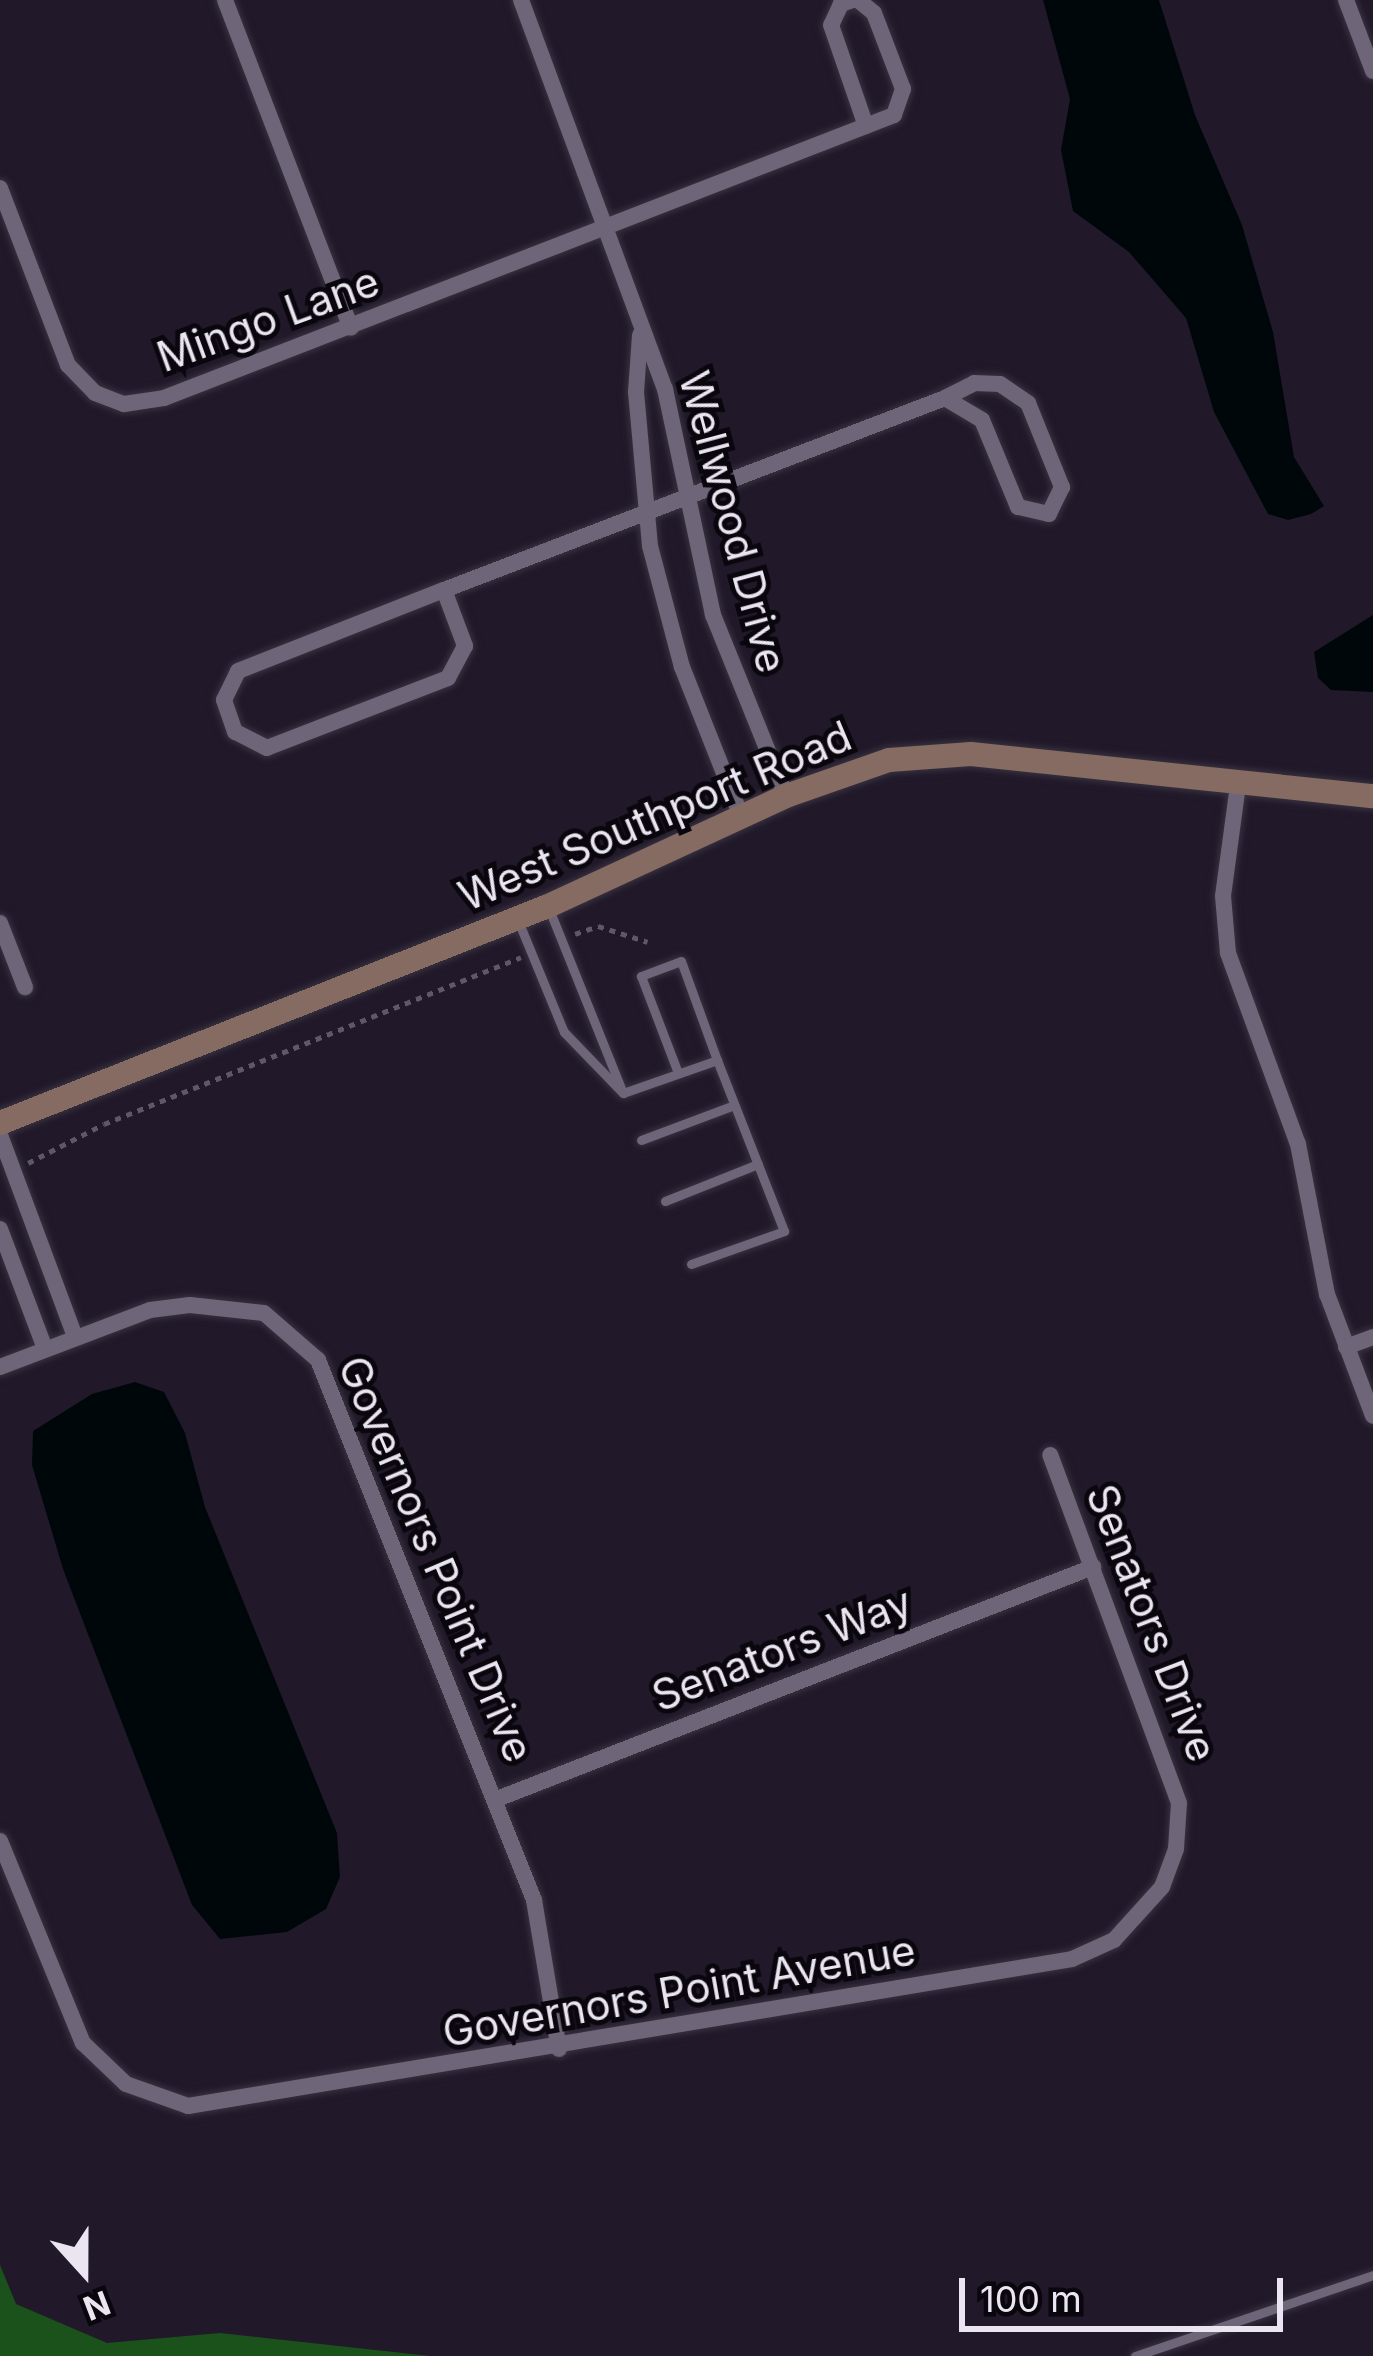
<!DOCTYPE html>
<style>
body{margin:0}
#map{position:relative;width:1373px;height:2356px;overflow:hidden;background:#21192a;font-family:Inter,sans-serif}
div>[style]{position:absolute}
.forest>*{inset:0;background:#1b521c}
.water>*{inset:0;background:#00070a}
.path>*{height:4.5px;margin-top:-2.25px;transform-origin:0;background:repeating-linear-gradient(90deg,#5f5867 0 6px,transparent 0 12px)}
.roads{filter:drop-shadow(0 0 3px #38323f) drop-shadow(0 0 3px #38323f)}
.lane>*{height:9px;margin:-4.5px;padding:0 4.5px;transform-origin:4.5px;border-radius:4.5px;background:#6e6579}
.street>*{height:16px;margin:-8px;padding:0 8px;transform-origin:8px;border-radius:8px;background:#6e6579}
.secondary>*{height:24px;margin:-12px;padding:0 12px;transform-origin:12px;border-radius:12px;background:#866b62}
span{translate:-50% -50%;white-space:nowrap;text-align:center;line-height:1.15;-webkit-text-stroke:10px #09060d;paint-order:stroke}
.street-label{font-size:42px;color:#eae5f1}
.north{position:absolute;left:24px;top:2212px;width:120px;height:120px;-webkit-text-stroke:9px #09060d;paint-order:stroke;rotate:159deg;font-size:33px;font-weight:700;line-height:48px;text-align:center;color:#eae5f1}
.north::after{content:'';display:block;margin:auto;width:42px;height:54px;background:#eae5f1;clip-path:polygon(50% 0,100% 100%,50% 72%,0 100%)}
.scale{position:absolute;left:959px;top:2278px;width:324px;height:54px;box-sizing:border-box;border:6px solid #eae5f1;border-top:0;padding-left:15px;font-size:36px;line-height:42px;white-space:nowrap;color:#eae5f1;-webkit-text-stroke:9px #09060d;paint-order:stroke}
</style>
<div id="map">
<div class="forest">
<div style="clip-path:polygon(0 2265px,16px 2304px,107px 2343px,220px 2333px,430px 2356px,0 2356px)"></div>
</div>
<div class="water">
<div style="clip-path:polygon(1043px 0,1159px 0,1195px 115px,1242px 225px,1273px 332px,1294px 457px,1324px 506px,1311px 514px,1288px 520px,1268px 514px,1214px 412px,1186px 318px,1129px 252px,1073px 211px,1061px 150px,1070px 99px)"></div>
<div style="clip-path:polygon(1373px 615px,1373px 692px,1331px 690px,1318px 678px,1314px 652px)"></div>
<div style="clip-path:polygon(135px 1382px,164px 1392px,185px 1433px,205px 1507px,337px 1833px,340px 1877px,326px 1909px,287px 1932px,220px 1939px,192px 1905px,63px 1569px,32px 1465px,33px 1431px,92px 1394px)"></div>
</div>
<div class="path">
<div style="left:575px;top:934px;width:24px;rotate:-19deg"></div>
<div style="left:598px;top:926px;width:52px;rotate:17.7deg"></div>
<div style="left:28px;top:1163px;width:85px;rotate:-27.2deg"></div>
<div style="left:104px;top:1124px;width:449px;rotate:-21.8deg"></div>
</div>
<div class="roads">
<div class="lane">
<div style="left:549px;top:909px;width:193px;rotate:68.1deg"></div>
<div style="left:519px;top:923px;width:118px;rotate:67.6deg"></div>
<div style="left:564px;top:1032px;width:85px;rotate:46deg"></div>
<div style="left:623px;top:1093px;width:100px;rotate:-19.3deg"></div>
<div style="left:717px;top:1060px;width:105px;rotate:-110deg"></div>
<div style="left:681px;top:961px;width:43px;rotate:159.4deg"></div>
<div style="left:641px;top:976px;width:104px;rotate:69.1deg"></div>
<div style="left:641px;top:1140px;width:99px;rotate:-20.6deg"></div>
<div style="left:665px;top:1201px;width:100px;rotate:-21.7deg"></div>
<div style="left:691px;top:1264px;width:99px;rotate:-19.5deg"></div>
<div style="left:784px;top:1231px;width:184px;rotate:-111.4deg"></div>
<div style="left:1135px;top:2356px;width:251px;rotate:-18.8deg"></div>
</div>
<div class="street">
<div style="left:225px;top:0;width:351px;rotate:69deg"></div>
<div style="left:521px;top:0;width:415px;rotate:69.7deg"></div>
<div style="left:665px;top:389px;width:231px;rotate:78deg"></div>
<div style="left:713px;top:615px;width:195px;rotate:68deg"></div>
<div style="left:853px;top:0;width:13px;rotate:162deg"></div>
<div style="left:841px;top:4px;width:23px;rotate:115deg"></div>
<div style="left:831px;top:25px;width:107px;rotate:70.9deg"></div>
<div style="left:1346px;top:0;width:76px;rotate:69.2deg"></div>
<div style="left:0;top:188px;width:190px;rotate:69deg"></div>
<div style="left:68px;top:365px;width:39px;rotate:46deg"></div>
<div style="left:95px;top:393px;width:31px;rotate:21deg"></div>
<div style="left:124px;top:404px;width:40px;rotate:-8.5deg"></div>
<div style="left:164px;top:398px;width:783px;rotate:-21.19deg"></div>
<div style="left:894px;top:115px;width:28px;rotate:-71deg"></div>
<div style="left:903px;top:89px;width:81px;rotate:-110.9deg"></div>
<div style="left:874px;top:13px;width:21px;rotate:-141deg"></div>
<div style="left:640px;top:335px;width:57px;rotate:94deg"></div>
<div style="left:636px;top:392px;width:155px;rotate:84.8deg"></div>
<div style="left:650px;top:546px;width:125px;rotate:75.2deg"></div>
<div style="left:682px;top:667px;width:160px;rotate:68.4deg"></div>
<div style="left:974px;top:383px;width:26px;rotate:2deg"></div>
<div style="left:1000px;top:384px;width:34px;rotate:34deg"></div>
<div style="left:1028px;top:403px;width:91px;rotate:68deg"></div>
<div style="left:1062px;top:487px;width:30px;rotate:116deg"></div>
<div style="left:1049px;top:514px;width:32px;rotate:-167deg"></div>
<div style="left:1018px;top:507px;width:94px;rotate:-112.5deg"></div>
<div style="left:982px;top:420px;width:43px;rotate:-149.3deg"></div>
<div style="left:945px;top:398px;width:33px;rotate:-27deg"></div>
<div style="left:444px;top:590px;width:60px;rotate:69.4deg"></div>
<div style="left:465px;top:646px;width:36px;rotate:118deg"></div>
<div style="left:448px;top:678px;width:194px;rotate:158.9deg"></div>
<div style="left:267px;top:748px;width:36px;rotate:-153deg"></div>
<div style="left:235px;top:732px;width:34px;rotate:-109deg"></div>
<div style="left:224px;top:700px;width:32px;rotate:-64deg"></div>
<div style="left:238px;top:671px;width:221px;rotate:-21.5deg"></div>
<div style="left:444px;top:590px;width:537px;rotate:-20.97deg"></div>
<div style="left:1238px;top:785px;width:112px;rotate:97.7deg"></div>
<div style="left:1223px;top:896px;width:57px;rotate:85deg"></div>
<div style="left:1228px;top:953px;width:203px;rotate:69.9deg"></div>
<div style="left:1298px;top:1144px;width:153px;rotate:79.1deg"></div>
<div style="left:1327px;top:1294px;width:130px;rotate:69.3deg"></div>
<div style="left:0;top:923px;width:69px;rotate:68.7deg"></div>
<div style="left:0;top:1135px;width:215px;rotate:69.6deg"></div>
<div style="left:0;top:1229px;width:128px;rotate:69.4deg"></div>
<div style="left:1346px;top:1347px;width:29px;rotate:-20deg"></div>
<div style="left:0;top:1367px;width:160px;rotate:-20.8deg"></div>
<div style="left:150px;top:1310px;width:40px;rotate:-7.1deg"></div>
<div style="left:190px;top:1305px;width:74px;rotate:6.2deg"></div>
<div style="left:264px;top:1313px;width:72px;rotate:41deg"></div>
<div style="left:318px;top:1360px;width:582px;rotate:68.2deg"></div>
<div style="left:534px;top:1900px;width:151px;rotate:80.5deg"></div>
<div style="left:497px;top:1799px;width:640px;rotate:-21.27deg"></div>
<div style="left:0;top:1841px;width:218px;rotate:67.7deg"></div>
<div style="left:83px;top:2043px;width:59px;rotate:43.6deg"></div>
<div style="left:126px;top:2084px;width:66px;rotate:19.5deg"></div>
<div style="left:188px;top:2106px;width:896px;rotate:-9.44deg"></div>
<div style="left:1072px;top:1959px;width:46px;rotate:-24.3deg"></div>
<div style="left:1114px;top:1940px;width:72px;rotate:-47.8deg"></div>
<div style="left:1162px;top:1887px;width:40px;rotate:-69.8deg"></div>
<div style="left:1176px;top:1849px;width:46px;rotate:-86.3deg"></div>
<div style="left:1179px;top:1803px;width:371px;rotate:-110.3deg"></div>
</div>
<div class="secondary">
<div style="left:0;top:1123px;width:589px;rotate:-21.6deg"></div>
<div style="left:548px;top:906px;width:262px;rotate:-24.8deg"></div>
<div style="left:786px;top:796px;width:109px;rotate:-19.3deg"></div>
<div style="left:889px;top:760px;width:82px;rotate:-4.2deg"></div>
<div style="left:971px;top:754px;width:404px;rotate:6deg"></div>
</div>
</div>
<div class="street-label">
<span style="left:268px;top:319px;rotate:-20deg">Mingo Lane</span>
<span style="left:733px;top:522px;rotate:75deg">Wellwood Drive</span>
<span style="left:655px;top:816px;rotate:-23deg">West Southport Road</span>
<span style="left:436px;top:1559px;rotate:67deg">Governors Point Drive</span>
<span style="left:1152px;top:1623px;rotate:69deg">Senators Drive</span>
<span style="left:782px;top:1649px;rotate:-21deg">Senators Way</span>
<span style="left:679px;top:1991px;rotate:-10deg">Governors Point Avenue</span>
</div>
<div class="north">N</div>
<div class="scale">100 m</div>
</div>
